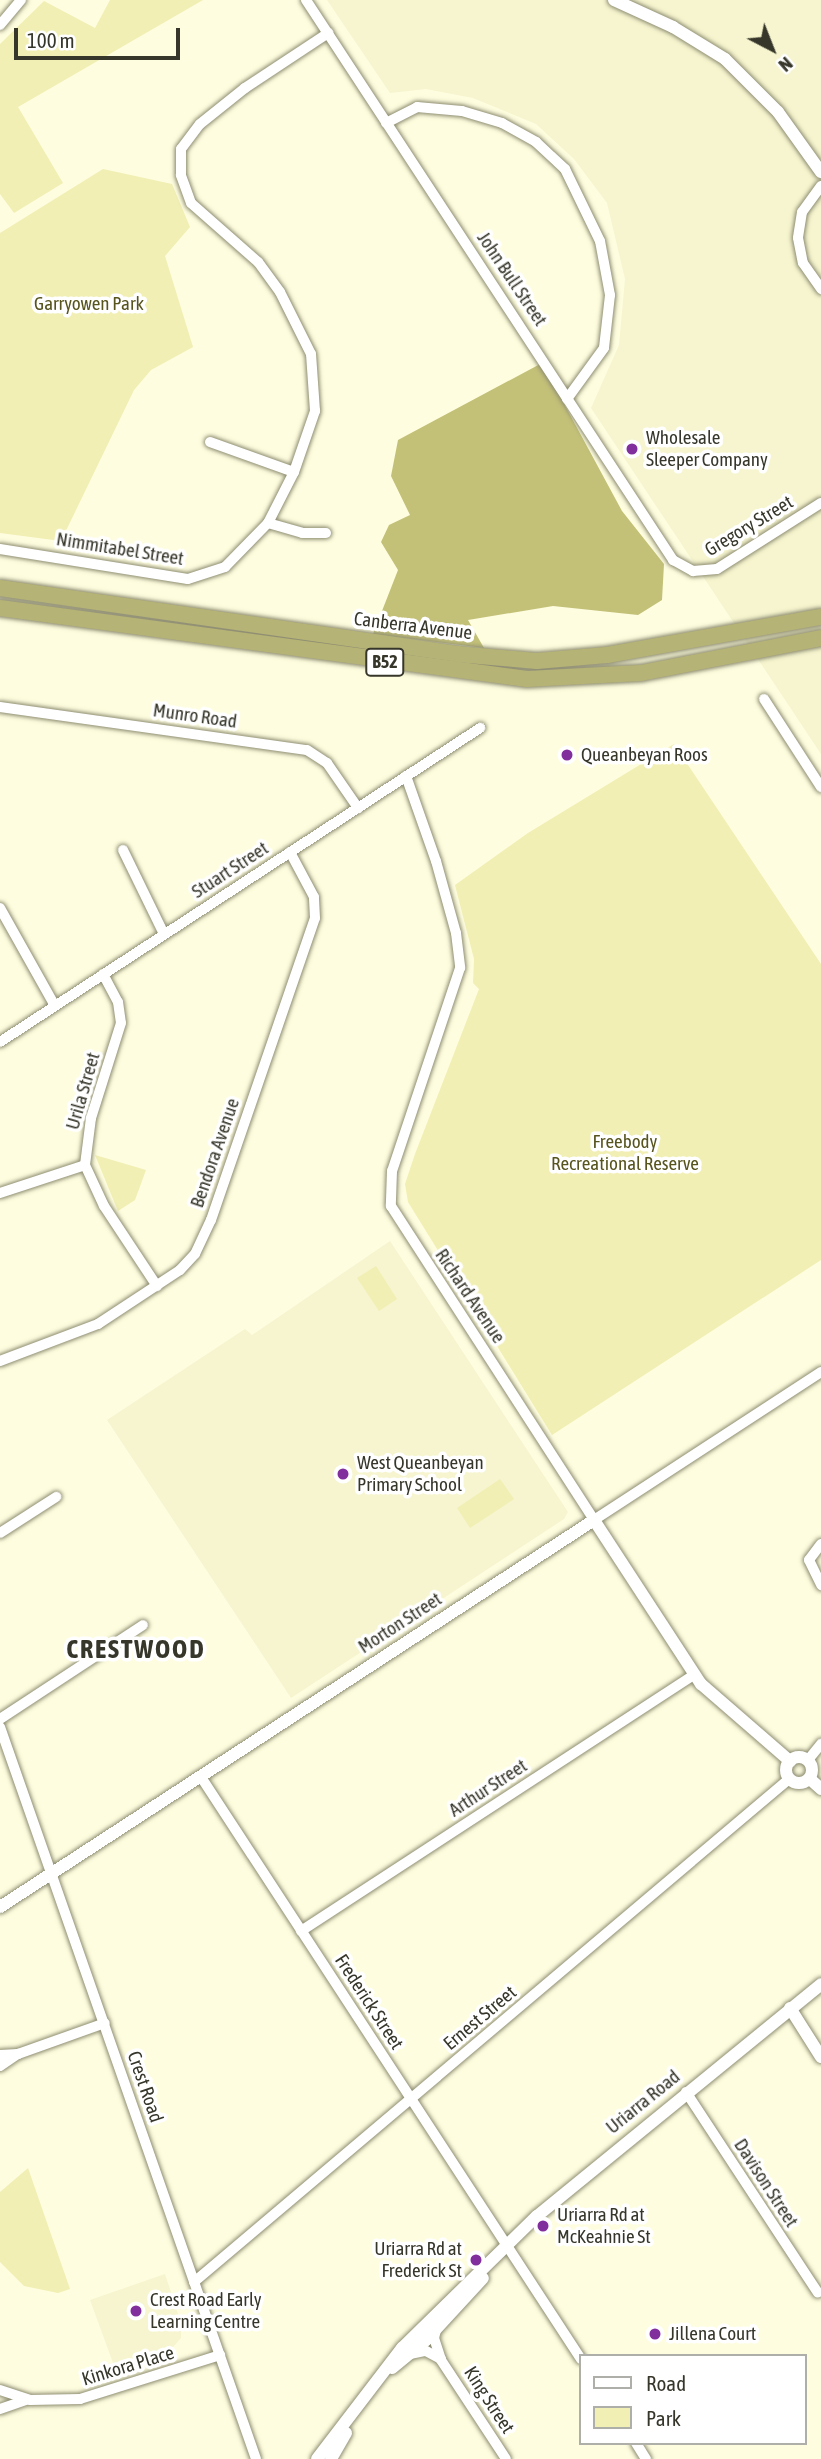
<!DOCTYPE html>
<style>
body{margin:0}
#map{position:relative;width:821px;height:2459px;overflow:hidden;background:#fefddf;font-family:"Asap Condensed",sans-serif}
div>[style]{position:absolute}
.built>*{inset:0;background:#f6f5cf}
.green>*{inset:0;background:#f1efb4}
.forest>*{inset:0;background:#c3c078}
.roads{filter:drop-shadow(0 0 2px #8e8d72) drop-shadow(0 0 2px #8e8d72)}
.minor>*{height:10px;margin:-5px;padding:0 5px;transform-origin:5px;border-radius:5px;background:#fff}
.tertiary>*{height:12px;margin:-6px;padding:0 6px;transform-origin:6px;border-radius:6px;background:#fff}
.tertiary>.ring{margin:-6px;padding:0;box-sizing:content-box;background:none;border:12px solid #fff;border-radius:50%}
.secondary>*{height:12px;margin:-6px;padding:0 6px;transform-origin:6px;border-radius:6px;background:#fff}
.trunk>*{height:16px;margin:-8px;padding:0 8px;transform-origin:8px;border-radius:8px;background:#b6b377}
.dots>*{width:19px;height:19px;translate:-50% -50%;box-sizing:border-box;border:4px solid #fff;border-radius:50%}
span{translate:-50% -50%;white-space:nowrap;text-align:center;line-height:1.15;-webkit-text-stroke:7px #fff;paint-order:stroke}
.shield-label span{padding:2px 5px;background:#fff;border:2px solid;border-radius:5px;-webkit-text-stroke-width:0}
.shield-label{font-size:18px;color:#37362b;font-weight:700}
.street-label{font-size:19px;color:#37362b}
.park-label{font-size:19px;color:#57541e}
.poi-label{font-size:19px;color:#37362b}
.left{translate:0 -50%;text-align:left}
.right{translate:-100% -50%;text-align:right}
.district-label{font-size:26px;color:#37362b;font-weight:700;letter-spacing:2px}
.legend{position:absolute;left:579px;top:2354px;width:228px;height:91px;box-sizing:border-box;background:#fff;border:2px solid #afafaa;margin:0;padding:9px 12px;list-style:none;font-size:21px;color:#37362b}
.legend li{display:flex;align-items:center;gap:14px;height:35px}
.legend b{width:35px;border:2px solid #afafaa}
.north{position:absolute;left:737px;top:14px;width:70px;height:70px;-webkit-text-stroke:5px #fff;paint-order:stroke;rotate:138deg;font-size:19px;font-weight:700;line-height:28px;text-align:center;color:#37362b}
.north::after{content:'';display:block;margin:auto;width:24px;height:32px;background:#37362b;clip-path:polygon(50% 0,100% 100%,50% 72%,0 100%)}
.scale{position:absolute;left:14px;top:28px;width:166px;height:32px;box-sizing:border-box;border:4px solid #37362b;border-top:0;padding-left:9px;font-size:21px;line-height:24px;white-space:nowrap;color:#37362b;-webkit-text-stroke:5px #fff;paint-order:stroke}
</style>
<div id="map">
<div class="built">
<div style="clip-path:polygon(327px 0,821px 0,821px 754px,591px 408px,619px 345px,625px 279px,607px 203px,574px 159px,536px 124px,473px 98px,426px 89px,390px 93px)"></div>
<div style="clip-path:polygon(390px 1241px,568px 1512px,564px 1519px,291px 1698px,107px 1420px,245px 1329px,252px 1335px)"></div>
<div style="clip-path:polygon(165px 2274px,181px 2323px,181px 2338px,167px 2354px,116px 2371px,90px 2300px)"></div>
</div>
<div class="green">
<div style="clip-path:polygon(110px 0,203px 0,18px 107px,63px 183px,14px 213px,0 194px,0 44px,44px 1px,95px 28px)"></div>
<div style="clip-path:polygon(103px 169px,172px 184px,190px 227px,165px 256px,193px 347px,151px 370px,134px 390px,61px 541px,0 533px,0 233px)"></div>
<div style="clip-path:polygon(674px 744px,821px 964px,821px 1260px,552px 1435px,408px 1202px,405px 1184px,415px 1154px,479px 989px,473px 983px,474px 959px,455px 885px,528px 833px)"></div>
<div style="clip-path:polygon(95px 1155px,146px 1170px,135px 1200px,118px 1211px)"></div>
<div style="clip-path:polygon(376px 1266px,397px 1299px,379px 1311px,357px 1278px)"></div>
<div style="clip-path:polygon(500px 1479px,514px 1499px,470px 1528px,457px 1508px)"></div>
<div style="clip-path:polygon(28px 2168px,70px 2289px,58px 2293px,24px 2286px,0 2262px,0 2192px)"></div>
</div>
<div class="forest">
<div style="clip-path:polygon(542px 363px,622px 511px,664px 564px,662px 600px,638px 615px,553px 606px,468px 620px,484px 648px,373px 634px,398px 570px,381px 542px,389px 525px,410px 515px,391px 476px,398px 440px)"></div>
</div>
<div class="roads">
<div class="minor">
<div style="left:306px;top:0;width:670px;rotate:56.76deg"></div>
<div style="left:673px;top:560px;width:23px;rotate:29deg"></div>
<div style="left:693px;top:571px;width:24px;rotate:-5deg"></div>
<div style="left:717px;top:569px;width:123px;rotate:-32.4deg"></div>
<div style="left:0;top:25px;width:33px;rotate:-50deg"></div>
<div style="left:386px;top:123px;width:35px;rotate:-27deg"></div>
<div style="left:417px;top:107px;width:45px;rotate:5.1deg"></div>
<div style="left:462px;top:111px;width:42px;rotate:16.7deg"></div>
<div style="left:502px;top:123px;width:39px;rotate:29deg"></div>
<div style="left:536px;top:142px;width:40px;rotate:43deg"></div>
<div style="left:565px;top:169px;width:80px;rotate:64.1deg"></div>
<div style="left:600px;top:241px;width:55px;rotate:79.5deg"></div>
<div style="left:610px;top:295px;width:53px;rotate:96.5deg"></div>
<div style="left:604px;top:348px;width:63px;rotate:126deg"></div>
<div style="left:821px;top:186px;width:32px;rotate:126deg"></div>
<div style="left:802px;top:212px;width:26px;rotate:99deg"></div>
<div style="left:798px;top:238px;width:25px;rotate:79deg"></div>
<div style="left:803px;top:263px;width:32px;rotate:55deg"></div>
<div style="left:210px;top:442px;width:89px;rotate:19.7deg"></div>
<div style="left:268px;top:523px;width:35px;rotate:16deg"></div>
<div style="left:302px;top:533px;width:24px"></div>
<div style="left:0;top:549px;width:190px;rotate:9.1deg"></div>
<div style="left:188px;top:579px;width:39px;rotate:-18deg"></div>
<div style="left:225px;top:567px;width:62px;rotate:-45.7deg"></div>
<div style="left:268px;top:523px;width:57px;rotate:-63deg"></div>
<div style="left:294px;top:472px;width:65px;rotate:-71deg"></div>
<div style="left:315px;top:411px;width:57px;rotate:-94deg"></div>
<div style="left:311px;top:354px;width:69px;rotate:-116.6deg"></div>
<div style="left:280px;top:292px;width:37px;rotate:-126deg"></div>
<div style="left:258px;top:262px;width:89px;rotate:-138.6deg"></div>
<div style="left:191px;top:203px;width:30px;rotate:-110deg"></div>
<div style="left:181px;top:175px;width:26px;rotate:-90deg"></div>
<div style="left:181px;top:149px;width:31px;rotate:-53deg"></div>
<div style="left:200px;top:124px;width:58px;rotate:-38.7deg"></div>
<div style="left:245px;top:88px;width:100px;rotate:-33.5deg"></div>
<div style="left:764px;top:699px;width:105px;rotate:57.1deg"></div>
<div style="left:0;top:707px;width:310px;rotate:8deg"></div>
<div style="left:307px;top:750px;width:24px;rotate:33deg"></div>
<div style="left:327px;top:763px;width:55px;rotate:55.4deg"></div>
<div style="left:406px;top:776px;width:90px;rotate:70.6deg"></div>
<div style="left:436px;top:861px;width:75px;rotate:74.5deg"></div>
<div style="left:456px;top:933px;width:35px;rotate:83deg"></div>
<div style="left:460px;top:968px;width:214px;rotate:108.5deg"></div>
<div style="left:392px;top:1171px;width:35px;rotate:92deg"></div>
<div style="left:391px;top:1206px;width:374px;rotate:57.1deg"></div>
<div style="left:594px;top:1520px;width:271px;rotate:-33.1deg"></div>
<div style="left:123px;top:850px;width:93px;rotate:64deg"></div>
<div style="left:0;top:908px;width:112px;rotate:60.7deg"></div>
<div style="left:103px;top:974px;width:32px;rotate:62deg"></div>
<div style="left:118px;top:1002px;width:21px;rotate:82deg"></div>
<div style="left:121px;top:1023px;width:100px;rotate:107.5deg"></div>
<div style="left:91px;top:1118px;width:47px;rotate:97.3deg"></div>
<div style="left:85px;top:1165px;width:45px;rotate:65.1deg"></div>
<div style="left:104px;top:1206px;width:96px;rotate:56.5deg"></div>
<div style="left:0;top:1042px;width:574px;rotate:-33.19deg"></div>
<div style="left:0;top:1193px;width:89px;rotate:-18.2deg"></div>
<div style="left:0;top:1361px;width:105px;rotate:-20.7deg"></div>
<div style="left:98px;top:1324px;width:98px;rotate:-33.4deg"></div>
<div style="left:180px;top:1270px;width:22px;rotate:-47deg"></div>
<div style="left:195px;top:1254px;width:38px;rotate:-65deg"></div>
<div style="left:211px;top:1220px;width:319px;rotate:-71deg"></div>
<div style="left:315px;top:918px;width:21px;rotate:-93deg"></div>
<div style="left:314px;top:897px;width:51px;rotate:-118.1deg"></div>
<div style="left:0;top:1533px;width:67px;rotate:-32.7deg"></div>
<div style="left:821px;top:1544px;width:20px;rotate:127deg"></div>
<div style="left:809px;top:1560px;width:28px;rotate:64deg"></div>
<div style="left:0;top:1719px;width:171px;rotate:-33.3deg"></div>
<div style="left:0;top:1727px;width:775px;rotate:70.72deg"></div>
<div style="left:808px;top:1760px;width:21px;rotate:-51deg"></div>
<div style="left:201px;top:1777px;width:695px;rotate:56.86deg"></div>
<div style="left:301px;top:1931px;width:469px;rotate:-33.1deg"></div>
<div style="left:0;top:2055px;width:18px;rotate:-3deg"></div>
<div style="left:18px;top:2054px;width:92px;rotate:-19.6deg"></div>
<div style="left:0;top:2066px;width:22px;rotate:-34deg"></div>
<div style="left:686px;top:2092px;width:240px;rotate:56.7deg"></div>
<div style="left:194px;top:2282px;width:779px;rotate:-40.21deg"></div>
<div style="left:436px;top:2330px;width:8px;rotate:104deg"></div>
<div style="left:434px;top:2338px;width:23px;rotate:72deg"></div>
<div style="left:441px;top:2360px;width:118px;rotate:56.7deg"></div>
<div style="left:410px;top:2354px;width:16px;rotate:-11deg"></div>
<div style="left:426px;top:2351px;width:17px;rotate:28deg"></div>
<div style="left:0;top:2390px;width:32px;rotate:18deg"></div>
<div style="left:30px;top:2400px;width:50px;rotate:-1.1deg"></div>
<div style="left:80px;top:2399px;width:147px;rotate:-17.4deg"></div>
<div style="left:0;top:2409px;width:28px;rotate:-19deg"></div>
<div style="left:636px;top:2443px;width:19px;rotate:58deg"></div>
</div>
<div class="tertiary">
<div style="left:614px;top:0;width:65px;rotate:24.6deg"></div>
<div style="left:673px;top:27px;width:61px;rotate:31.6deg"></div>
<div style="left:725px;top:59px;width:75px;rotate:45deg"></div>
<div style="left:778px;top:112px;width:74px;rotate:54.4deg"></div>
<div class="ring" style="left:786px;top:1757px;width:14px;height:14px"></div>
<div style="left:810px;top:1779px;width:15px;rotate:42deg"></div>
<div style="left:0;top:1907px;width:709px;rotate:-33.08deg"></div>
<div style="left:594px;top:1520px;width:196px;rotate:56.9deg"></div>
<div style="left:701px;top:1684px;width:118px;rotate:40.9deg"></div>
<div style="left:790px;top:2008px;width:58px;rotate:57.7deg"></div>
</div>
<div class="secondary">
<div style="left:392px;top:2368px;width:44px;rotate:-39.5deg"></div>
<div style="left:426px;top:2340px;width:84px;rotate:-47.4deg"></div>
<div style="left:317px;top:2459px;width:140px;rotate:-52.6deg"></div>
<div style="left:402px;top:2348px;width:189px;rotate:-44.4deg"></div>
<div style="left:537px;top:2216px;width:367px;rotate:-39.2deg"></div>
<div style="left:331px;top:2459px;width:30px;rotate:-60deg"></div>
</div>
<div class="trunk">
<div style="left:0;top:588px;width:462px;rotate:8.2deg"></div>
<div style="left:457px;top:654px;width:80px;rotate:5deg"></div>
<div style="left:537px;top:661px;width:70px;rotate:-4.9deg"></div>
<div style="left:607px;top:655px;width:217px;rotate:-10.1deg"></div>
<div style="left:0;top:608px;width:532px;rotate:7.67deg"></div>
<div style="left:527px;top:679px;width:114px;rotate:-3deg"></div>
<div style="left:641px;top:673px;width:183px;rotate:-11deg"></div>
</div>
</div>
<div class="dots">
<div style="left:632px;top:449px;background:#822f9e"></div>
<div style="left:567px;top:755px;background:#822f9e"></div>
<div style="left:343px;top:1474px;background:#822f9e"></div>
<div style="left:543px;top:2226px;background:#822f9e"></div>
<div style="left:476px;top:2260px;background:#822f9e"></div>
<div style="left:136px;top:2311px;background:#822f9e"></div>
<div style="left:655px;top:2334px;background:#822f9e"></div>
</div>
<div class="shield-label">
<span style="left:385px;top:662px">B52</span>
</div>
<div class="street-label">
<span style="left:512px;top:279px;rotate:56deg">John Bull Street</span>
<span style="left:749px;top:526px;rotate:-31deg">Gregory Street</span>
<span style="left:120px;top:549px;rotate:9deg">Nimmitabel Street</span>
<span style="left:413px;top:626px;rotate:7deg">Canberra Avenue</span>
<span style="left:195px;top:716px;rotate:8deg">Munro Road</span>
<span style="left:230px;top:870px;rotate:-33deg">Stuart Street</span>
<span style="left:83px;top:1091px;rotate:-74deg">Urila Street</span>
<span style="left:215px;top:1153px;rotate:-71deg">Bendora Avenue</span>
<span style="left:470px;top:1296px;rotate:56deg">Richard Avenue</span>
<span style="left:400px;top:1623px;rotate:-33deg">Morton Street</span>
<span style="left:488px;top:1788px;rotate:-33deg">Arthur Street</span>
<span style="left:369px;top:2002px;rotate:57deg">Frederick Street</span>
<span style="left:480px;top:2018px;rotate:-40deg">Ernest Street</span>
<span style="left:145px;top:2087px;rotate:71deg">Crest Road</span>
<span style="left:643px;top:2102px;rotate:-39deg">Uriarra Road</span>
<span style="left:766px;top:2183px;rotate:57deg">Davison Street</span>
<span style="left:128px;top:2366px;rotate:-17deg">Kinkora Place</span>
<span style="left:489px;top:2400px;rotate:57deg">King Street</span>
</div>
<div class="park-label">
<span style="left:89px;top:304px">Garryowen Park</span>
<span style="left:625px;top:1153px">Freebody<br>Recreational Reserve</span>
</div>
<div class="poi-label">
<span class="left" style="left:646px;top:449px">Wholesale<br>Sleeper Company</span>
<span class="left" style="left:581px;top:755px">Queanbeyan Roos</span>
<span class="left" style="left:357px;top:1474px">West Queanbeyan<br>Primary School</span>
<span class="left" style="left:557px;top:2226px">Uriarra Rd at<br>McKeahnie St</span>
<span class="right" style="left:462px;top:2260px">Uriarra Rd at<br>Frederick St</span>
<span class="left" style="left:150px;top:2311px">Crest Road Early<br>Learning Centre</span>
<span class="left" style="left:669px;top:2334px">Jillena Court</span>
</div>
<div class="district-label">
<span style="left:136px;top:1650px">CRESTWOOD</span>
</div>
<ul class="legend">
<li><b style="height:9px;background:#fff"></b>Road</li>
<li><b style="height:19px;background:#f1efb4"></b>Park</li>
</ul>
<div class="north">N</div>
<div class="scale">100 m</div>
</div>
